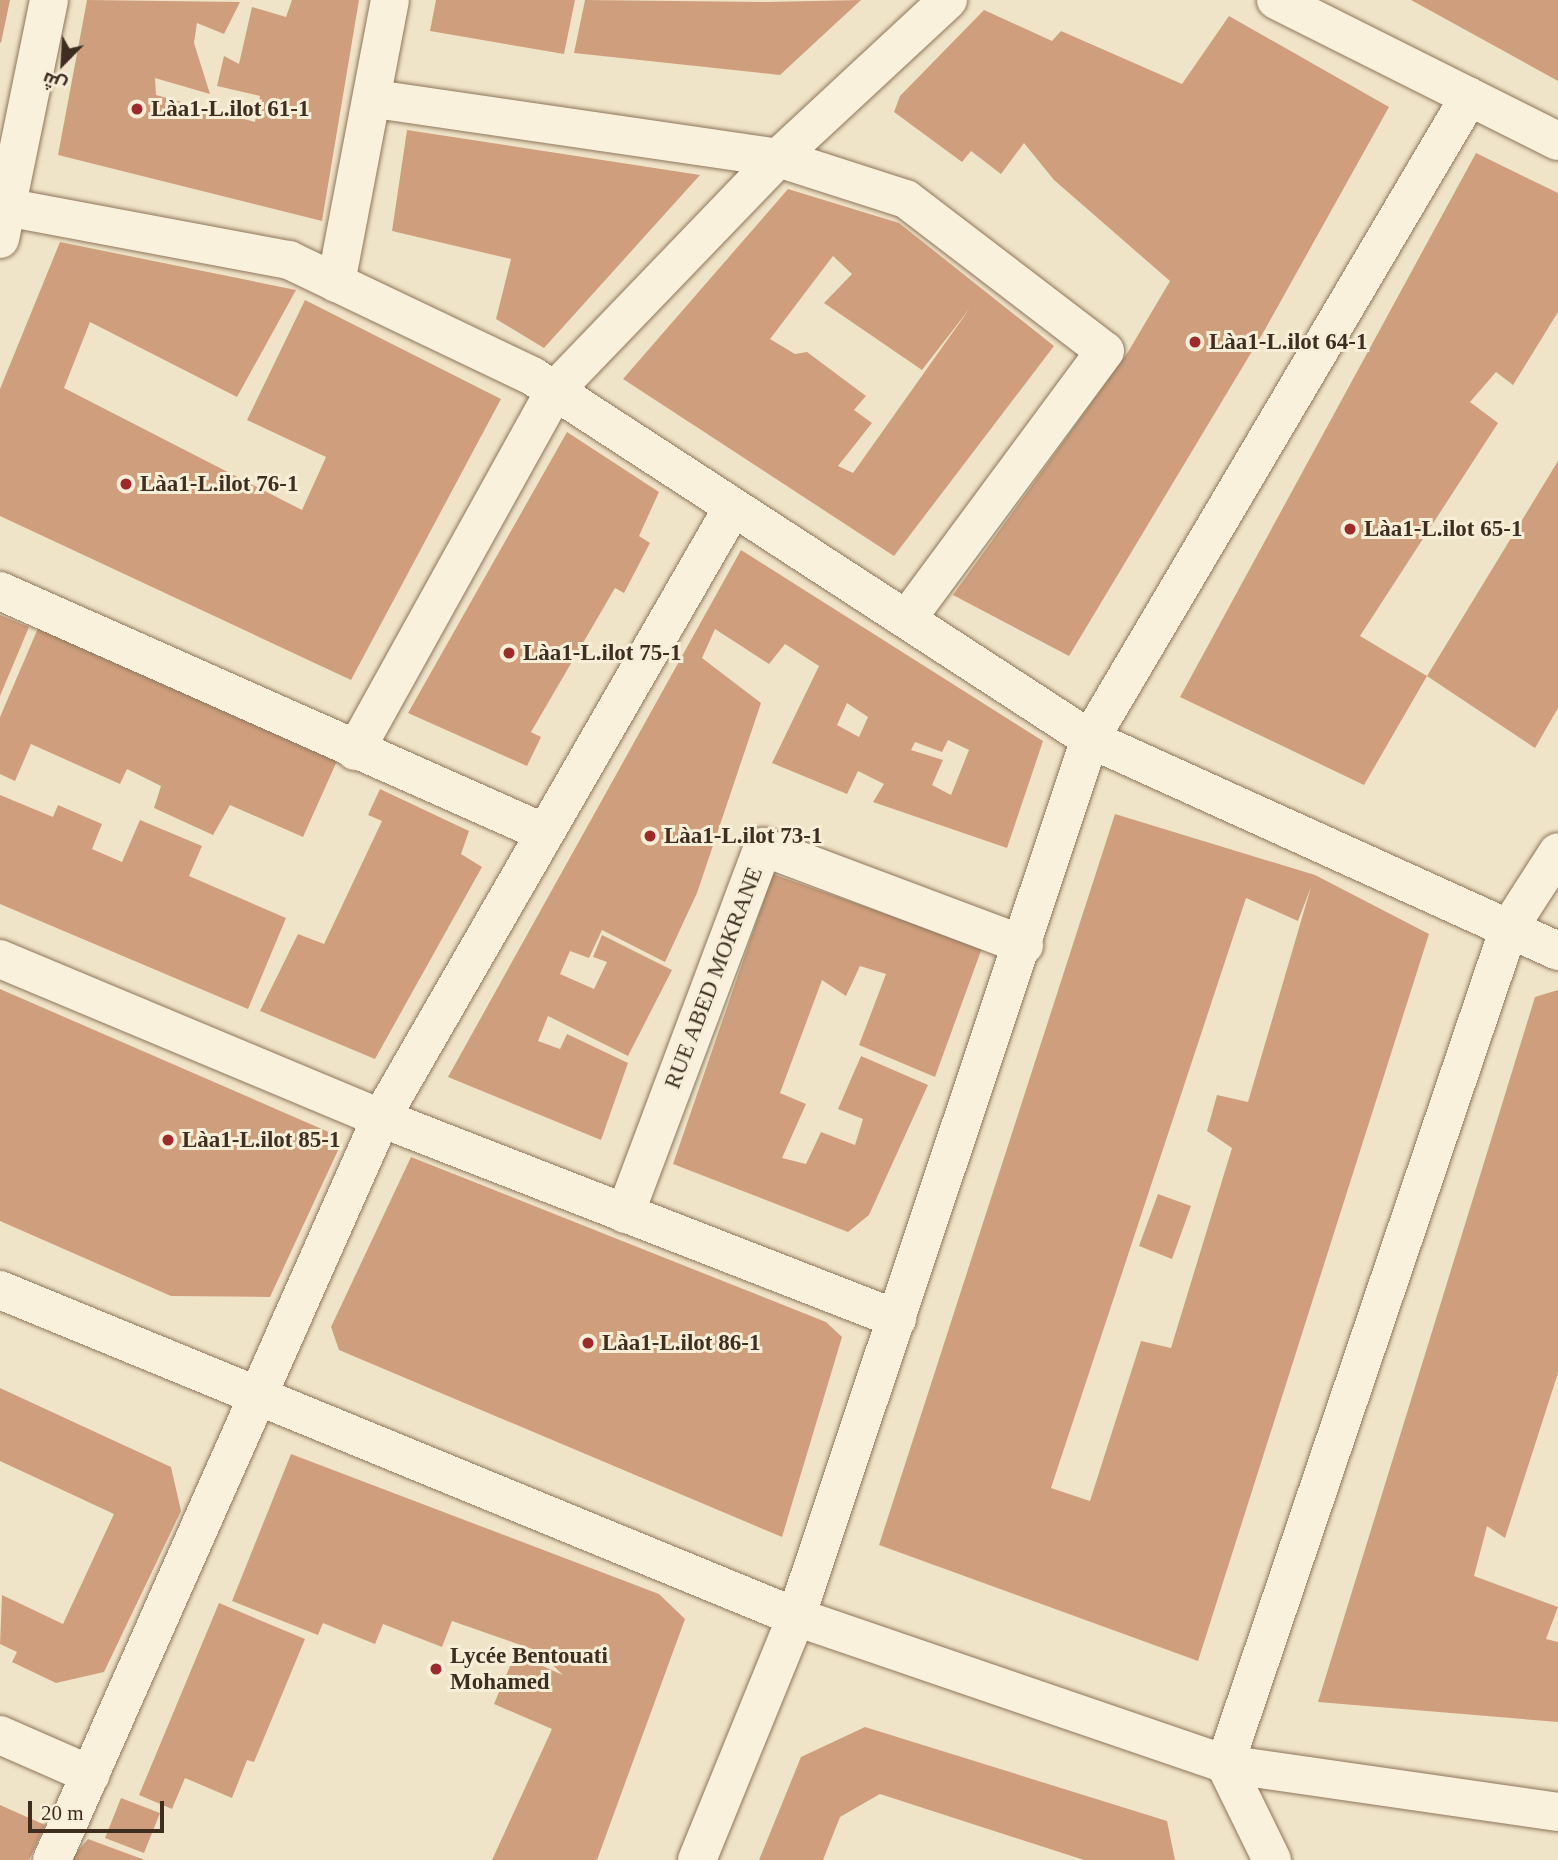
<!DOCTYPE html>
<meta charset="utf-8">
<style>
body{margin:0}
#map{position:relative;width:1558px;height:1860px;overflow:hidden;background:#f0e4c8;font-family:"Times New Roman",Cairo,serif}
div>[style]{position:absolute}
.building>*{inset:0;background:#cf9f7d}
.roads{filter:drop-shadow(0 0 2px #8d765c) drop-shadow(0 0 2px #8d765c)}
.street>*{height:38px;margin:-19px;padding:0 19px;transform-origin:19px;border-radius:19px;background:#faf1dc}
.secondary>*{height:38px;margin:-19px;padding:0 19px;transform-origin:19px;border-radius:19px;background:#faf1dc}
.dots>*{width:19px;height:19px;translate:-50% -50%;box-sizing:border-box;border:4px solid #f7eed8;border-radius:50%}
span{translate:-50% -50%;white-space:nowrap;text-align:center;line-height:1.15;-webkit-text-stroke:6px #f7eed8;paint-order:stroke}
.poi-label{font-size:23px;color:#3d2e20;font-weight:700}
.left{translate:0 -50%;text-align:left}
.street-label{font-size:23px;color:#3d2e20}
.north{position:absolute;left:28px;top:28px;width:70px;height:70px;-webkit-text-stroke:5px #f7eed8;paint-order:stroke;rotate:204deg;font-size:19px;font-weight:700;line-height:28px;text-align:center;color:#3d2e20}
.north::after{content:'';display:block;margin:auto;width:24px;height:32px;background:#3d2e20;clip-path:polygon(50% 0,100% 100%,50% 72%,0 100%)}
.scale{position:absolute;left:28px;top:1801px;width:136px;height:32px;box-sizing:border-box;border:4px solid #3d2e20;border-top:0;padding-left:9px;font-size:21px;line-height:24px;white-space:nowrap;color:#3d2e20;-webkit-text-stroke:5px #f7eed8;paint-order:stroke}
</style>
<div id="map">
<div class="building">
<div style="clip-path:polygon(0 0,10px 0,1px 43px,0 42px)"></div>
<div style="clip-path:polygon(87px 0,240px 2px,224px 34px,197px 23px,194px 43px,210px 94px,155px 78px,156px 95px,255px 122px,260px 96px,217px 86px,224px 56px,239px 64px,252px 7px,286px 17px,292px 0,359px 0,322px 221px,58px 155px)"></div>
<div style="clip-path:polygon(436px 0,575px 0,564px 54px,430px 31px)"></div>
<div style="clip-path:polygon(585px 0,766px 2px,861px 0,780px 75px,574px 53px)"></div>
<div style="clip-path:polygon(1411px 0,1558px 0,1558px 81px)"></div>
<div style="clip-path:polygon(984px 10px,1052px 41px,1061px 31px,1182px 84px,1229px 16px,1389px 107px,1263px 333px,1069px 656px,953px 595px,1128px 352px,1170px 281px,1054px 180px,1024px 143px,1001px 174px,971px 151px,962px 162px,894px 112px,900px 96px)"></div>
<div style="clip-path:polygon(407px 130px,700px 175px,544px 348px,496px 319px,511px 259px,392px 231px)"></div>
<div style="clip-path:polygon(1476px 153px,1558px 193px,1558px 312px,1513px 385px,1496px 372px,1470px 402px,1498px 423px,1360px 636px,1427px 676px,1364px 785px,1180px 697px)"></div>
<div style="clip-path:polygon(evenodd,788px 189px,899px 223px,1054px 346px,894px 556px,623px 379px,788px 189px,833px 256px,852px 274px,824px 303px,922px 370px,970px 308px,853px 473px,838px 466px,872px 423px,854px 410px,866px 396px,807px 352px,795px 354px,770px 339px,833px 256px)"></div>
<div style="clip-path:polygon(60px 242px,296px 290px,237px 397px,90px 322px,64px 388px,302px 510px,326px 457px,247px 420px,305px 300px,501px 399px,351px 680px,0 516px,0 389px)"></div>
<div style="clip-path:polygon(567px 432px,659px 492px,639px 536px,650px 543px,624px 593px,615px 588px,531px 732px,541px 737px,527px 766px,408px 713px)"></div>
<div style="clip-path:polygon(1558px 461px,1558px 708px,1535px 748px,1427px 676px)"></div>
<div style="clip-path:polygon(evenodd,741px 550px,1043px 741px,1007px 848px,873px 802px,884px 784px,858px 771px,847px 794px,772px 763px,819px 666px,785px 644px,769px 664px,715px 629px,702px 658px,761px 703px,697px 893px,665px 962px,602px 930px,589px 958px,570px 951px,560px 974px,594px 989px,607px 962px,593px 957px,602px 935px,672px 970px,628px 1056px,548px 1016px,538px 1041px,560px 1049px,567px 1034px,628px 1063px,601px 1140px,448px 1077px,741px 550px,847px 703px,868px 717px,859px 737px,837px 725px,847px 703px,741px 550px,948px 740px,969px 750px,951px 795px,932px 785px,943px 760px,911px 750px,915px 742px,942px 752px,948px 740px)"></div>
<div style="clip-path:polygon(0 615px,29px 627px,0 696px)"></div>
<div style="clip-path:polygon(39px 626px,337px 761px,303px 837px,230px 805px,213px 835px,154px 808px,161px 786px,127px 769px,120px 784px,31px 744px,15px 781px,0 774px,0 717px)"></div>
<div style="clip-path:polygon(380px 789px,469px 831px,461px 854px,482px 867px,375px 1059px,260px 1011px,298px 934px,324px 944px,382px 821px,368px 815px)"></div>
<div style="clip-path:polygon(0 795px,53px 817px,58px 805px,102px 824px,92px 849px,122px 862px,140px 820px,202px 846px,189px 876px,286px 918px,248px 1009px,0 904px)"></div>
<div style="clip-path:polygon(evenodd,1115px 814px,1315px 875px,1429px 934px,1198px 1661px,879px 1545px,1115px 814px,1311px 887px,1248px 1102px,1217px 1095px,1207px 1131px,1232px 1148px,1171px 1348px,1141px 1341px,1090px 1501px,1051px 1488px,1246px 898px,1298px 921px,1311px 887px)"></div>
<div style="clip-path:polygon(773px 874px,982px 948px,935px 1077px,859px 1045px,886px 974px,860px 966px,846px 996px,822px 980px,780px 1093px,806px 1104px,782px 1158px,806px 1164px,821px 1132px,855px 1145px,863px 1119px,838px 1109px,861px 1056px,928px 1085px,869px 1215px,848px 1232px,673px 1164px)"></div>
<div style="clip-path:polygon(0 989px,331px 1133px,340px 1146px,270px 1297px,171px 1296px,0 1221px)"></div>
<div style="clip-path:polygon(1558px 990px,1558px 1373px,1505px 1538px,1487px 1526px,1474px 1576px,1558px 1607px,1546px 1639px,1558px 1642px,1558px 1722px,1318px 1702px,1535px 997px)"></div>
<div style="clip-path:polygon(411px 1157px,826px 1322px,842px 1337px,782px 1537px,339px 1350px,331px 1327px)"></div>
<div style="clip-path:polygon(1158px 1194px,1191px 1206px,1172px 1259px,1139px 1246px)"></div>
<div style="clip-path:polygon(0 1388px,171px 1467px,181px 1511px,104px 1672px,56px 1683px,12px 1662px,17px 1652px,0 1644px,2px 1595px,63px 1624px,114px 1514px,0 1461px)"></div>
<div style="clip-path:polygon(291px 1454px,659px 1594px,685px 1619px,597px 1860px,492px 1860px,552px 1729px,494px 1704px,515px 1654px,563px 1675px,538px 1651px,452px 1621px,442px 1647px,383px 1624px,375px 1644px,323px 1623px,318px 1635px,232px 1601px)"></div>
<div style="clip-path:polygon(219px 1603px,305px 1639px,254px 1762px,247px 1760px,232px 1798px,185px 1778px,172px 1809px,139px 1795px)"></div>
<div style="clip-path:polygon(865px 1727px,1167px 1821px,1175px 1860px,1084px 1860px,880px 1794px,840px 1817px,823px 1860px,759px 1860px,801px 1757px)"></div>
<div style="clip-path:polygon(121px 1798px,160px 1813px,144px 1853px,105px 1838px)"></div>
<div style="clip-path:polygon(0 1805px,45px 1825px,29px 1860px,0 1860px)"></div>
<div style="clip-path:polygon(88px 1839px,145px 1860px,70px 1860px)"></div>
</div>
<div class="roads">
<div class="street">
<div style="left:375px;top:99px;width:407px;rotate:8.3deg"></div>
<div style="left:778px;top:158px;width:134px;rotate:17.8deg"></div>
<div style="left:906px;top:199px;width:250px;rotate:37.4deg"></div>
<div style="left:1105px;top:351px;width:333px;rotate:126.5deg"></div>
<div style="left:0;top:206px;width:294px;rotate:10.6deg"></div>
<div style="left:289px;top:260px;width:269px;rotate:25.5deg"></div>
<div style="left:532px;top:376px;width:666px;rotate:33.05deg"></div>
<div style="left:1090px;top:739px;width:514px;rotate:24.37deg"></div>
<div style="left:0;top:239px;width:244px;rotate:-78.4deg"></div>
<div style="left:336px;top:283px;width:288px;rotate:-79.2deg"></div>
<div style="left:0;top:591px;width:596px;rotate:23.94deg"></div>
<div style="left:355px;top:751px;width:413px;rotate:-61deg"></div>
<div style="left:555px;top:390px;width:322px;rotate:-46.1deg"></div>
<div style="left:778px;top:158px;width:232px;rotate:-42.9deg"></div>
<div style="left:0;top:959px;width:413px;rotate:22.7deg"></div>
<div style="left:381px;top:1118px;width:554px;rotate:21.28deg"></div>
<div style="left:625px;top:1214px;width:392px;rotate:-69.4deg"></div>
<div style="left:763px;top:847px;width:279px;rotate:20.6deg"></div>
<div style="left:0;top:1735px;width:99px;rotate:23.7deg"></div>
<div style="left:52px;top:1860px;width:812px;rotate:-66.09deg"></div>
<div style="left:381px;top:1118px;width:705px;rotate:-60.05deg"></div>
<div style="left:697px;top:1860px;width:262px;rotate:-67.8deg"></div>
<div style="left:796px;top:1617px;width:926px;rotate:-71.49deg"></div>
<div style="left:1090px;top:739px;width:746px;rotate:-59.44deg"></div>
<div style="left:1272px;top:1860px;width:107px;rotate:-116.1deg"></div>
<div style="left:1225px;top:1764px;width:883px;rotate:-71.24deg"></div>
<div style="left:1509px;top:928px;width:90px;rotate:-57.2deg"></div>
</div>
<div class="secondary">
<div style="left:1276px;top:0;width:315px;rotate:26.6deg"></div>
<div style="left:0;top:1290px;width:861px;rotate:22.33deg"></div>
<div style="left:796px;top:1617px;width:453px;rotate:18.9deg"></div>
<div style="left:1225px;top:1764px;width:336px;rotate:8.2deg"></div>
</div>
</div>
<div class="dots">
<div style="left:137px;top:109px;background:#9e2a2b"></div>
<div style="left:1195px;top:342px;background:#9e2a2b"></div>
<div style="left:126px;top:484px;background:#9e2a2b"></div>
<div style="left:1350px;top:529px;background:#9e2a2b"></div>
<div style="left:509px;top:653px;background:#9e2a2b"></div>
<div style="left:650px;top:836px;background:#9e2a2b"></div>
<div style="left:168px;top:1140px;background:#9e2a2b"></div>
<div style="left:588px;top:1343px;background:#9e2a2b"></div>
<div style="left:436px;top:1669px;background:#9e2a2b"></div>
</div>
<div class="poi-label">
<span class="left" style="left:151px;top:109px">Làa1-L.ilot 61-1</span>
<span class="left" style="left:1209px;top:342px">Làa1-L.ilot 64-1</span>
<span class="left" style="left:140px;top:484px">Làa1-L.ilot 76-1</span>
<span class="left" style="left:1364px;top:529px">Làa1-L.ilot 65-1</span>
<span class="left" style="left:523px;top:653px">Làa1-L.ilot 75-1</span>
<span class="left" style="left:664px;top:836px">Làa1-L.ilot 73-1</span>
<span class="left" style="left:182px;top:1140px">Làa1-L.ilot 85-1</span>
<span class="left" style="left:602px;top:1343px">Làa1-L.ilot 86-1</span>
<span class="left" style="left:450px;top:1669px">Lycée Bentouati<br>Mohamed</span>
</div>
<div class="street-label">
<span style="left:714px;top:978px;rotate:-69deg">RUE ABED MOKRANE</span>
</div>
<div class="north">ش</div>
<div class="scale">20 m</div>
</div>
